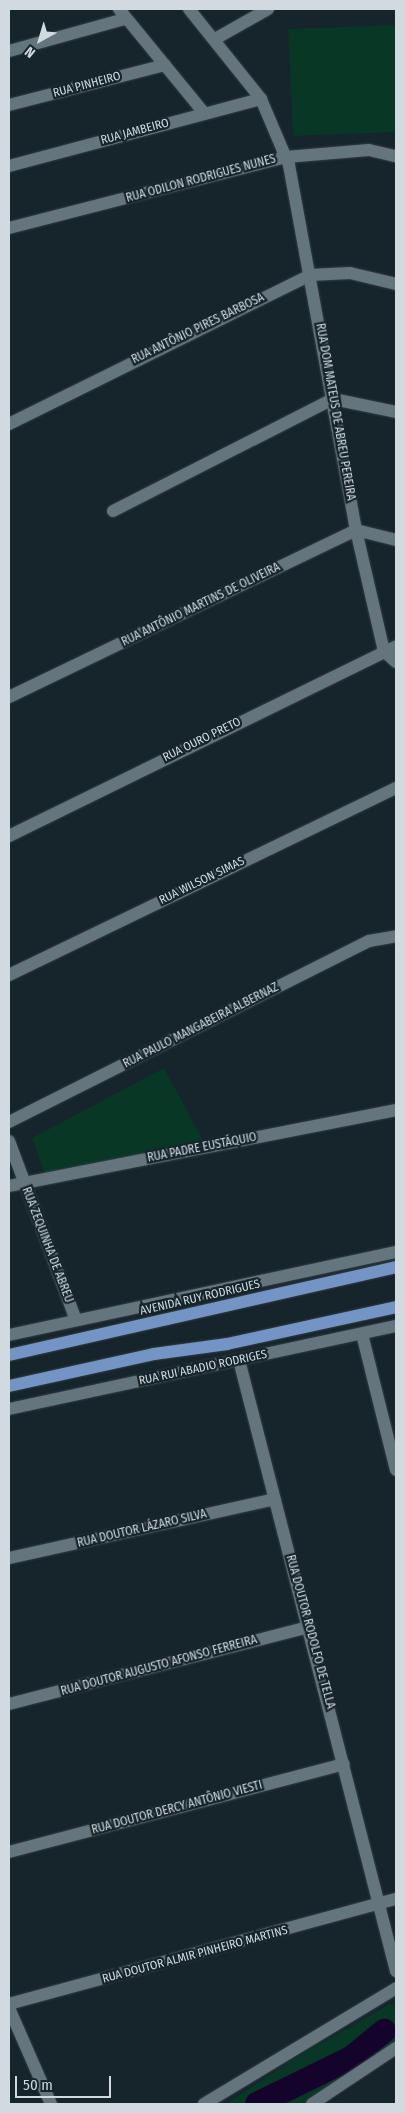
<!DOCTYPE html>
<meta charset="utf-8">
<style>
body{margin:0}
#map{position:relative;width:405px;height:2113px;overflow:hidden;background:#16242b;font-family:"Fira Sans Condensed",sans-serif}
div>[style]{position:absolute}
.green>*{inset:0;background:#083726}
.river>*{height:24px;margin:-12px;padding:0 12px;transform-origin:12px;border-radius:12px;background:#14042c}
.roads{filter:drop-shadow(0 0 1px #333e45) drop-shadow(0 0 1px #333e45)}
.minor>*{height:12px;margin:-6px;padding:0 6px;transform-origin:6px;border-radius:6px;background:#64757d}
.major>*{height:12px;margin:-6px;padding:0 6px;transform-origin:6px;border-radius:6px;background:#7494c5}
span{translate:-50% -50%;white-space:nowrap;text-align:center;line-height:1.15;-webkit-text-stroke:4.5px #16242b;paint-order:stroke}
.street-label{font-size:12px;color:#d0dadf}
.frame{position:absolute;inset:0;border:10px solid #d0dadf;pointer-events:none}
.north{position:absolute;left:15px;top:15px;width:50px;height:50px;-webkit-text-stroke:4px #16242b;paint-order:stroke;rotate:219deg;font-size:14px;font-weight:700;line-height:20px;text-align:center;color:#d0dadf}
.north::after{content:'';display:block;margin:auto;width:18px;height:22px;background:#d0dadf;clip-path:polygon(50% 0,100% 100%,50% 72%,0 100%)}
.scale{position:absolute;left:15px;top:2076px;width:96px;height:22px;box-sizing:border-box;border:2px solid #d0dadf;border-top:0;padding-left:6px;font-size:15px;line-height:18px;white-space:nowrap;color:#d0dadf;-webkit-text-stroke:4px #16242b;paint-order:stroke}
</style>
<div id="map">
<div class="green">
<div style="clip-path:polygon(396px 25px,396px 132px,293px 136px,288px 29px)"></div>
<div style="clip-path:polygon(164px 1068px,208px 1150px,49px 1185px,32px 1138px)"></div>
<div style="clip-path:polygon(388px 2005px,396px 2005px,396px 2044px,316px 2096px,301px 2104px,226px 2104px,294px 2059px)"></div>
</div>
<div class="river">
<div style="left:257px;top:2104px;width:105px;rotate:-26.1deg"></div>
<div style="left:351px;top:2058px;width:43px;rotate:-39.3deg"></div>
</div>
<div class="roads">
<div class="minor">
<div style="left:119px;top:9px;width:134px;rotate:50.7deg"></div>
<div style="left:189px;top:9px;width:115px;rotate:51.3deg"></div>
<div style="left:261px;top:99px;width:72px;rotate:67deg"></div>
<div style="left:289px;top:165px;width:371px;rotate:79.6deg"></div>
<div style="left:356px;top:530px;width:124px;rotate:77deg"></div>
<div style="left:384px;top:651px;width:16px;rotate:43deg"></div>
<div style="left:215px;top:39px;width:61px;rotate:-29.5deg"></div>
<div style="left:9px;top:51px;width:119px;rotate:-15.5deg"></div>
<div style="left:9px;top:105px;width:161px;rotate:-14.4deg"></div>
<div style="left:9px;top:166px;width:261px;rotate:-14.9deg"></div>
<div style="left:9px;top:228px;width:286px;rotate:-14.4deg"></div>
<div style="left:286px;top:157px;width:83px;rotate:-4.8deg"></div>
<div style="left:369px;top:150px;width:28px;rotate:13deg"></div>
<div style="left:9px;top:424px;width:336px;rotate:-26.3deg"></div>
<div style="left:310px;top:275px;width:40px;rotate:-2.9deg"></div>
<div style="left:350px;top:273px;width:47px;rotate:13.4deg"></div>
<div style="left:113px;top:511px;width:247px;rotate:-27deg"></div>
<div style="left:333px;top:399px;width:64px;rotate:11.7deg"></div>
<div style="left:9px;top:697px;width:385px;rotate:-25.7deg"></div>
<div style="left:356px;top:530px;width:41px;rotate:14deg"></div>
<div style="left:9px;top:836px;width:431px;rotate:-26.1deg"></div>
<div style="left:9px;top:975px;width:430px;rotate:-25.8deg"></div>
<div style="left:9px;top:1122px;width:403px;rotate:-26.7deg"></div>
<div style="left:369px;top:941px;width:27px;rotate:-10deg"></div>
<div style="left:9px;top:1141px;width:191px;rotate:69.5deg"></div>
<div style="left:9px;top:1186px;width:394px;rotate:-11.1deg"></div>
<div style="left:362px;top:1334px;width:140px;rotate:76deg"></div>
<div style="left:9px;top:1335px;width:396px;rotate:-12.1deg"></div>
<div style="left:239px;top:1360px;width:631px;rotate:75.59deg"></div>
<div style="left:9px;top:1409px;width:396px;rotate:-12.1deg"></div>
<div style="left:9px;top:1558px;width:272px;rotate:-12.5deg"></div>
<div style="left:9px;top:1704px;width:310px;rotate:-14.4deg"></div>
<div style="left:9px;top:1852px;width:346px;rotate:-14.7deg"></div>
<div style="left:9px;top:2004px;width:401px;rotate:-15.2deg"></div>
<div style="left:9px;top:2008px;width:105px;rotate:66.4deg"></div>
<div style="left:204px;top:2104px;width:224px;rotate:-31.1deg"></div>
<div style="left:312px;top:2104px;width:101px;rotate:-33.7deg"></div>
</div>
<div class="major">
<div style="left:9px;top:1355px;width:397px;rotate:-12.8deg"></div>
<div style="left:9px;top:1386px;width:148px;rotate:-12.4deg"></div>
<div style="left:154px;top:1354px;width:74px;rotate:-7.8deg"></div>
<div style="left:227px;top:1344px;width:173px;rotate:-12.3deg"></div>
</div>
</div>
<div class="street-label">
<span style="left:87px;top:85px;rotate:-15deg">RUA PINHEIRO</span>
<span style="left:135px;top:132px;rotate:-15deg">RUA JAMBEIRO</span>
<span style="left:201px;top:179px;rotate:-15deg">RUA ODILON RODRIGUES NUNES</span>
<span style="left:198px;top:329px;rotate:-26deg">RUA ANTÔNIO PIRES BARBOSA</span>
<span style="left:335px;top:412px;rotate:80deg">RUA DOM MATEUS DE ABREU PEREIRA</span>
<span style="left:201px;top:605px;rotate:-26deg">RUA ANTÔNIO MARTINS DE OLIVEIRA</span>
<span style="left:202px;top:740px;rotate:-26deg">RUA OURO PRETO</span>
<span style="left:202px;top:881px;rotate:-26deg">RUA WILSON SIMAS</span>
<span style="left:201px;top:1026px;rotate:-27deg">RUA PAULO MANGABEIRA ALBERNAZ</span>
<span style="left:202px;top:1148px;rotate:-11deg">RUA PADRE EUSTÁQUIO</span>
<span style="left:47px;top:1245px;rotate:69deg">RUA ZEQUINHA DE ABREU</span>
<span style="left:200px;top:1298px;rotate:-13deg">AVENIDA RUY RODRIGUES</span>
<span style="left:203px;top:1368px;rotate:-12deg">RUA RUI ABADIO RODRIGES</span>
<span style="left:142px;top:1529px;rotate:-13deg">RUA DOUTOR LÁZARO SILVA</span>
<span style="left:310px;top:1632px;rotate:75deg">RUA DOUTOR RODOLFO DE TELLA</span>
<span style="left:159px;top:1666px;rotate:-15deg">RUA DOUTOR AUGUSTO AFONSO FERREIRA</span>
<span style="left:177px;top:1808px;rotate:-15deg">RUA DOUTOR DERCY ANTÔNIO VIESTI</span>
<span style="left:195px;top:1955px;rotate:-15deg">RUA DOUTOR ALMIR PINHEIRO MARTINS</span>
</div>
<div class="frame"></div>
<div class="north">N</div>
<div class="scale">50 m</div>
</div>
